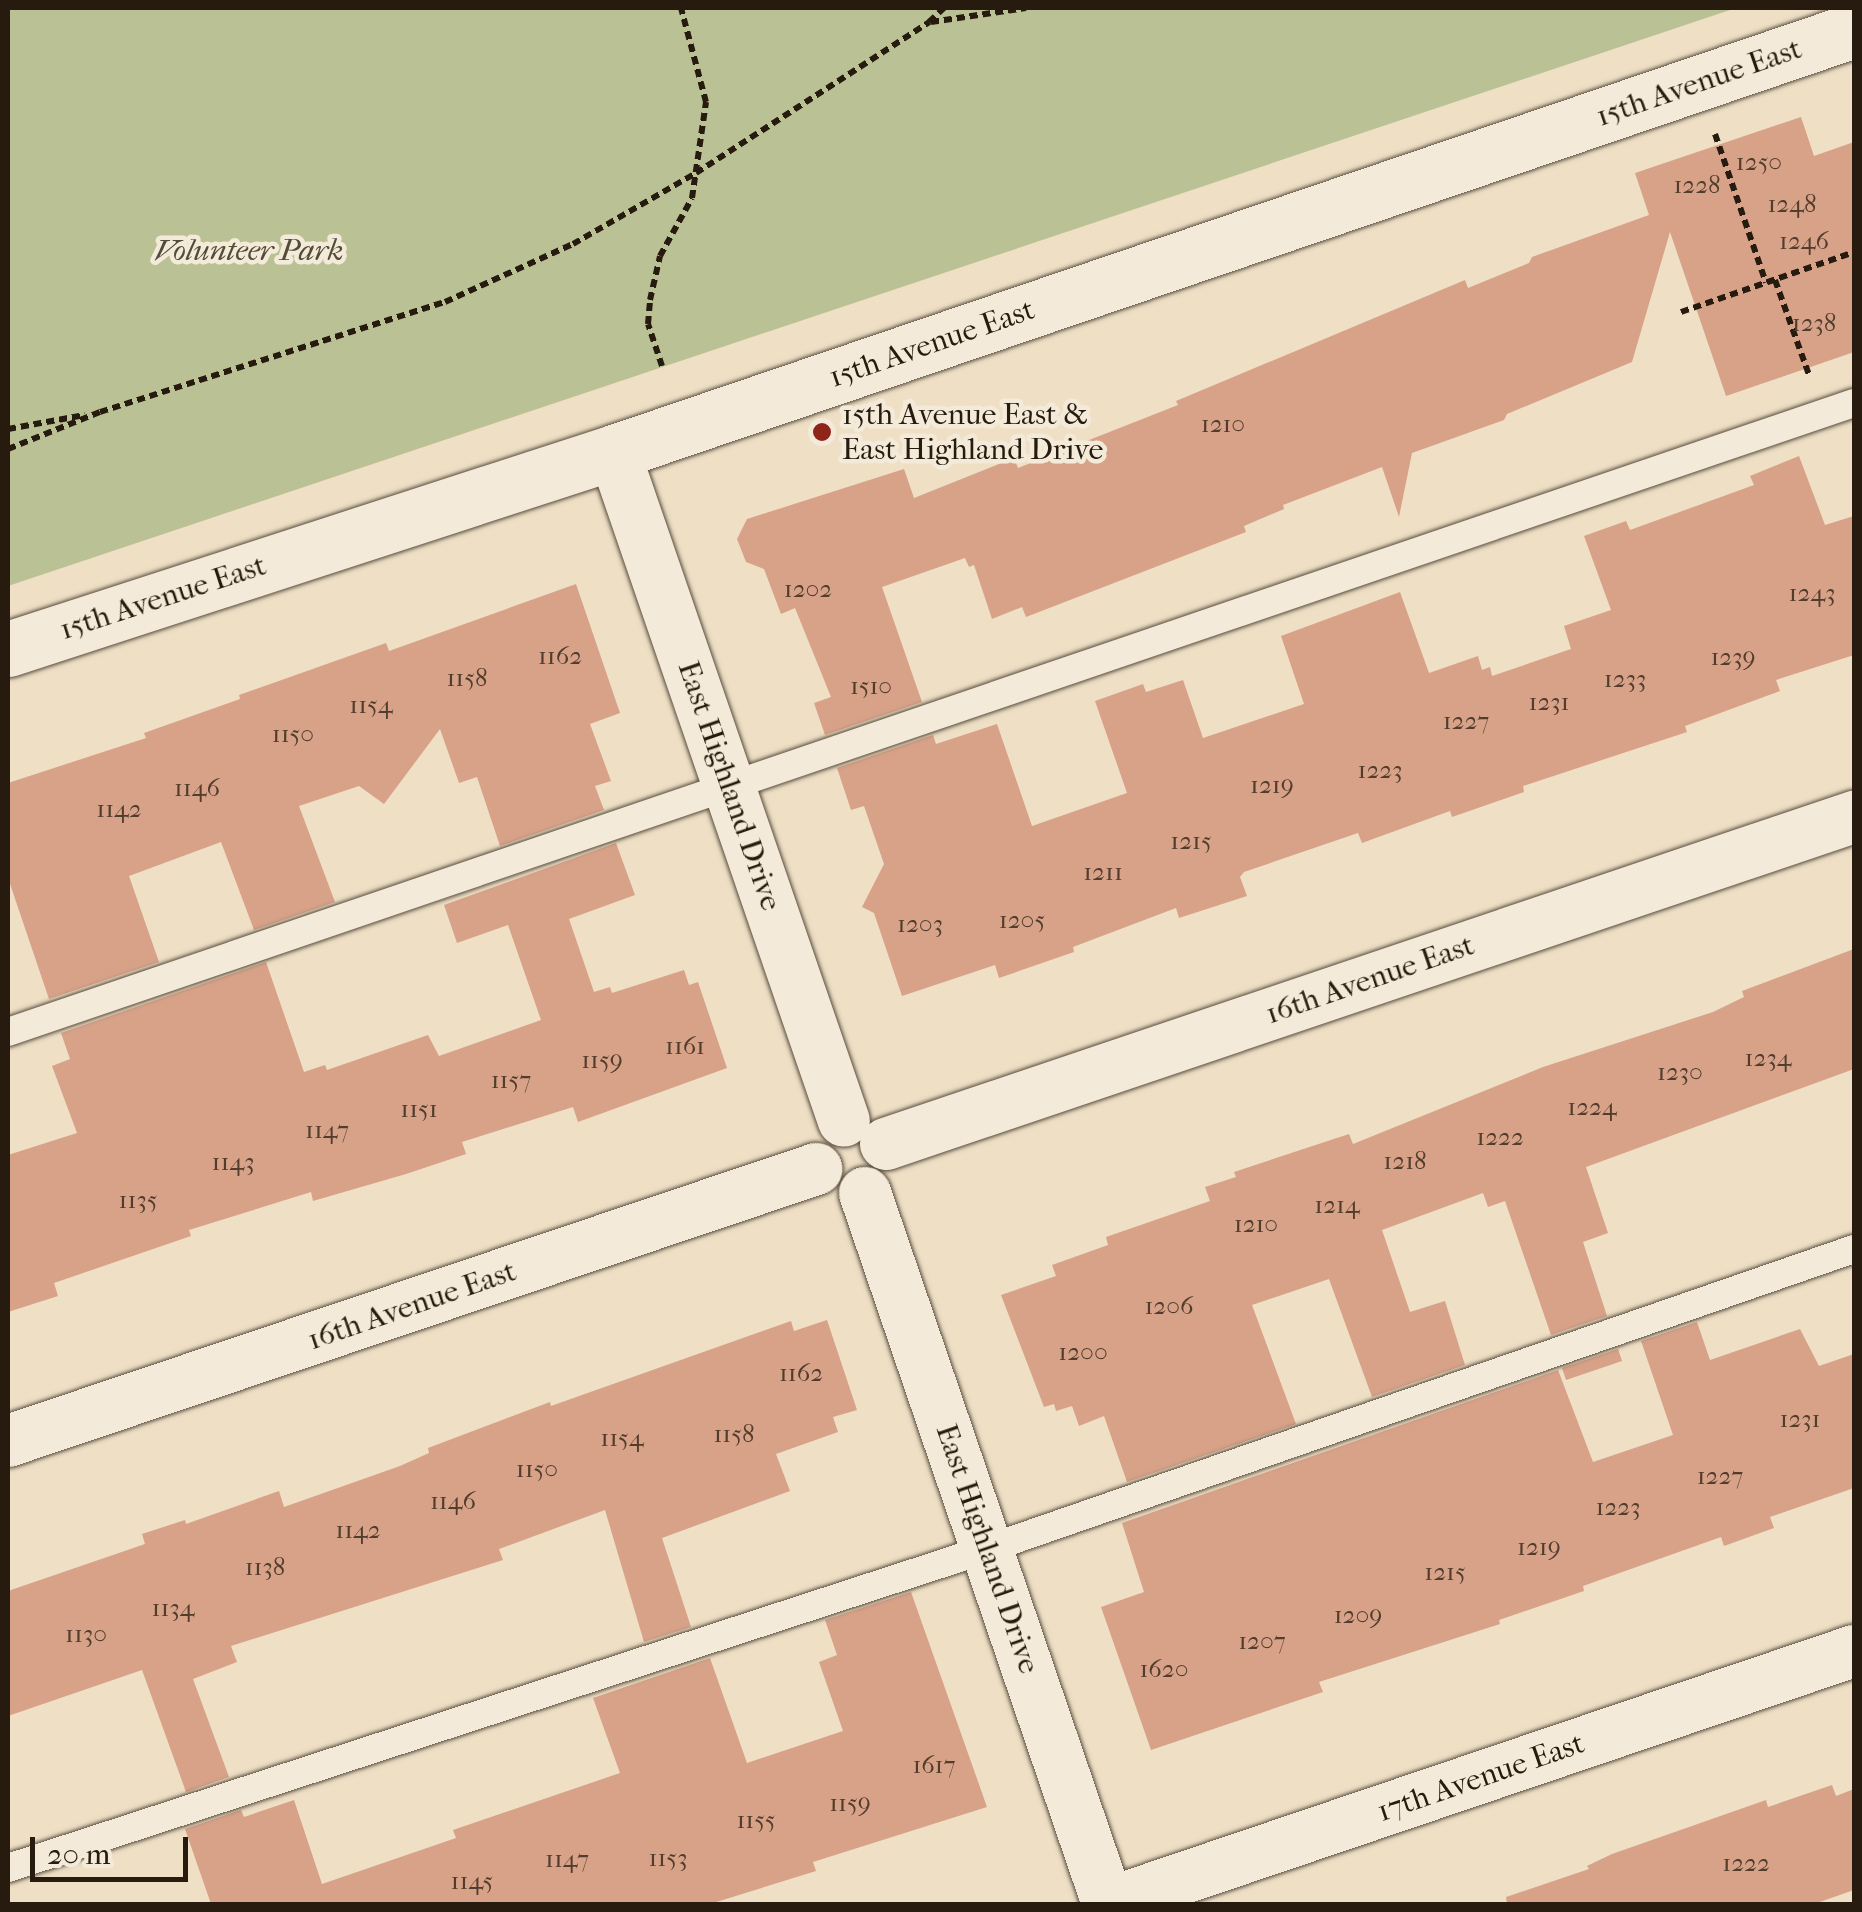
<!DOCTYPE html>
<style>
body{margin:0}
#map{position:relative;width:1862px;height:1912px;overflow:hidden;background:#eedfc5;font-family:"IM FELL French Canon",serif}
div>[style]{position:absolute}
.green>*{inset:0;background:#bac194}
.building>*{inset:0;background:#d8a289}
.path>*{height:6px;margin-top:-3px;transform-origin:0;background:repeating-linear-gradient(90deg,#261b0e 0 8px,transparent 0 13px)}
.roads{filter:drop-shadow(0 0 2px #584c3c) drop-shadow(0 0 2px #584c3c)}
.service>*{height:28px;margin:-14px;padding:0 14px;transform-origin:14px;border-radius:14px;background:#f4ead9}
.minor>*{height:52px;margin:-26px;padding:0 26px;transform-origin:26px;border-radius:26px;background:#f4ead9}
.tertiary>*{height:55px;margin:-27.5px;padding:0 27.5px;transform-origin:27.5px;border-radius:27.5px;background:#f4ead9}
.dots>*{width:28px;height:28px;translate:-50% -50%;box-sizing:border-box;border:5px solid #f4ead9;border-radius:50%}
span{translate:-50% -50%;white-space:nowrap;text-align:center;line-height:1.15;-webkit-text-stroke:9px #f4ead9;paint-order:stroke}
.number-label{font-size:25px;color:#523d2d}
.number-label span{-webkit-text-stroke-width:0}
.street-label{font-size:30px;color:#261b0e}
.park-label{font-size:30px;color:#524d36;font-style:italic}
.poi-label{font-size:30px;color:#261b0e}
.left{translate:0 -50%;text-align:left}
.frame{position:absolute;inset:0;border:10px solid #261b0e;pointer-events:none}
.scale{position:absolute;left:30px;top:1837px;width:158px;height:45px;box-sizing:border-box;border:5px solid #261b0e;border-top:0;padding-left:12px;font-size:30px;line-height:35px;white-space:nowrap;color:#261b0e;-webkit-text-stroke:8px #f4ead9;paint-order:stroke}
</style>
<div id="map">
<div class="green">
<div style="clip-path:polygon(8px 8px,1736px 8px,8px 586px)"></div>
</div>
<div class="building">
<div style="clip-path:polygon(1801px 117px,1814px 156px,1854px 142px,1854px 352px,1726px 396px,1670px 232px,1632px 362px,1507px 414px,1504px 420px,1412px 453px,1399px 517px,1382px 467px,1283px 505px,1284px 509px,1244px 526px,1246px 532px,1026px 617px,1022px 607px,992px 619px,974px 565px,969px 567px,965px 558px,882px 587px,922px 702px,825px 735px,814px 703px,831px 697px,795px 608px,781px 614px,764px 569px,746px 562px,737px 539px,747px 519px,904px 469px,914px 498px,1014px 458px,1018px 468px,1178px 405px,1176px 401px,1465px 280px,1468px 288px,1529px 263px,1532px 257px,1649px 215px,1635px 173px)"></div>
<div style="clip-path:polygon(1799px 456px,1825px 525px,1854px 516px,1854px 655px,1776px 680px,1780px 691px,1685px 726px,1687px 732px,1523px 786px,1524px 792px,1452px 817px,1450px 811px,1362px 843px,1358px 833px,1244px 872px,1240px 877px,1247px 896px,1179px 918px,1176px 908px,1073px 947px,1074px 952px,999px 978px,995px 965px,902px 996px,874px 913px,862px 907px,884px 864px,864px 806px,851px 810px,837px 768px,933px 735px,936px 744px,997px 724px,1032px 826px,1127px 793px,1095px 701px,1143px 684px,1146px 692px,1183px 680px,1203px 738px,1304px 704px,1281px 636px,1400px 592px,1429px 673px,1478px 656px,1482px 670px,1490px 667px,1492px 676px,1571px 649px,1564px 626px,1611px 610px,1584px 536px,1626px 521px,1630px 530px,1754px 485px,1750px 476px)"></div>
<div style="clip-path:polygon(576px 584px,620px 713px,590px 724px,611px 781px,595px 786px,604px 810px,500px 846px,477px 777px,459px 783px,440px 729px,384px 804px,359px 786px,299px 806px,335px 902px,254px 930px,221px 842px,129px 876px,159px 962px,49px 999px,8px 878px,8px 783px,146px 738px,144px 733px,240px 699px,239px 695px,386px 643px,389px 651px)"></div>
<div style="clip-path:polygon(616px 843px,635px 895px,569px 919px,594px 992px,610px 987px,612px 993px,684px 970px,689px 985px,698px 982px,727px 1068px,578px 1122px,573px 1107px,462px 1142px,466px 1154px,406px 1174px,313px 1201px,311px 1192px,189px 1230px,191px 1236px,54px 1283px,58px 1296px,8px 1312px,8px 1155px,77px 1133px,52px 1066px,70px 1059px,61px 1033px,266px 962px,304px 1072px,325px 1065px,327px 1070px,428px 1035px,439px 1056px,541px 1020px,508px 925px,457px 943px,444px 905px)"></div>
<div style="clip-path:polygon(1854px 949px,1854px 1069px,1586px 1167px,1608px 1233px,1583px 1242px,1607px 1316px,1551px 1335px,1505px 1201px,1488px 1207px,1483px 1193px,1382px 1230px,1410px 1312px,1445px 1301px,1465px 1365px,1372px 1397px,1329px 1279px,1252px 1305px,1296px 1424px,1127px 1482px,1104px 1416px,1079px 1426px,1072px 1406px,1056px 1411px,1054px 1404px,1044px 1407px,1001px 1295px,1056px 1276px,1052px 1265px,1108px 1245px,1106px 1237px,1210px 1201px,1205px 1187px,1236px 1177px,1234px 1172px,1349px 1134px,1353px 1144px,1543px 1067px,1713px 1012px,1744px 997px,1742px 991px)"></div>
<div style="clip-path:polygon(827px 1320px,857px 1410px,833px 1417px,838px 1432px,776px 1454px,790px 1491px,662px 1538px,691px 1627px,644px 1642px,605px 1510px,499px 1549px,503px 1560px,231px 1646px,237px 1662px,193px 1679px,229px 1777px,186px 1792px,142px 1670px,8px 1716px,8px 1591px,145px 1544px,142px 1534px,185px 1520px,186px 1524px,279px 1491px,284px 1507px,400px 1466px,429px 1453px,428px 1448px,550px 1402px,551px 1406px,791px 1321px,794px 1331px)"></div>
<div style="clip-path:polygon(1697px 1322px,1710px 1360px,1800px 1329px,1819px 1366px,1854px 1354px,1854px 1488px,1770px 1517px,1774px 1528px,1724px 1546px,1721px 1537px,1583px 1586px,1584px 1591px,1499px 1620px,1500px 1624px,1319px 1682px,1323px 1692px,1151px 1750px,1101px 1607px,1144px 1592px,1122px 1523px,1558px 1370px,1593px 1462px,1673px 1435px,1641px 1341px)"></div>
<div style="clip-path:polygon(1618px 1349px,1622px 1361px,1566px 1380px,1562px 1368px)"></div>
<div style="clip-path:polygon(911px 1592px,987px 1807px,813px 1862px,816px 1871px,710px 1904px,211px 1904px,185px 1829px,241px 1810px,244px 1817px,294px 1800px,322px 1884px,456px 1838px,453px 1830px,620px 1773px,593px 1698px,710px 1658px,747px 1763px,843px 1731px,819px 1662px,837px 1655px,825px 1620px)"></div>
<div style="clip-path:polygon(1832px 1785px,1836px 1796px,1854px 1789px,1854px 1890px,1814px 1904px,1507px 1904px,1506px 1897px,1589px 1869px,1587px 1866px,1612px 1854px,1766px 1800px,1768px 1807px)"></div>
</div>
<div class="path">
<div style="left:931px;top:22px;width:96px;rotate:-8.4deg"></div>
<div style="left:1715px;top:134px;width:157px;rotate:71.1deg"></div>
<div style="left:1775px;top:280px;width:101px;rotate:70.3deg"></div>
<div style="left:1681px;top:312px;width:183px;rotate:-19.1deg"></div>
<div style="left:662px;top:366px;width:44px;rotate:-108.4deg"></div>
<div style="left:648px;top:324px;width:24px;rotate:-85deg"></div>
<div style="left:650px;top:300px;width:45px;rotate:-77.2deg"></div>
<div style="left:660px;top:256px;width:66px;rotate:-61.1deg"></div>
<div style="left:692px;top:198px;width:97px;rotate:-81.7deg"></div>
<div style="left:706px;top:102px;width:97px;rotate:-104.9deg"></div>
<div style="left:8px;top:429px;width:78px;rotate:-10.3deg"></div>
<div style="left:8px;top:449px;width:99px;rotate:-21.9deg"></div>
<div style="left:100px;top:412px;width:362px;rotate:-17.7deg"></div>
<div style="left:445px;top:302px;width:141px;rotate:-24.4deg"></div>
<div style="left:573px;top:244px;width:142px;rotate:-30deg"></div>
<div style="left:696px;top:173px;width:278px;rotate:-32.9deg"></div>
<div style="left:929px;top:22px;width:21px;rotate:-43deg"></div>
</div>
<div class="roads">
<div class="service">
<div style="left:8px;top:1032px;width:1950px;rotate:-18.82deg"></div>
<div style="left:8px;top:1868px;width:1030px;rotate:-18.05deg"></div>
<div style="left:987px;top:1549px;width:917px;rotate:-19.09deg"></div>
</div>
<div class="minor">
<div style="left:614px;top:452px;width:707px;rotate:71.03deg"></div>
<div style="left:886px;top:1144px;width:1022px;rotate:-18.67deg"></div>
<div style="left:865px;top:1193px;width:751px;rotate:71.13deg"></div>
<div style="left:8px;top:1441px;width:853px;rotate:-18.6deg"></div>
<div style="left:1107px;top:1904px;width:789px;rotate:-18.71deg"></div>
</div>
<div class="tertiary">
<div style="left:8px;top:649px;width:637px;rotate:-18.01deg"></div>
<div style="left:614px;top:452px;width:1310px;rotate:-18.79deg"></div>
</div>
</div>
<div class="dots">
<div style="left:822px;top:432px;background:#8f2418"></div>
</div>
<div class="number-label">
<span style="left:1759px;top:162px">1250</span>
<span style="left:1697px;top:185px">1228</span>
<span style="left:1792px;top:204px">1248</span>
<span style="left:1804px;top:241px">1246</span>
<span style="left:1814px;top:323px">1238</span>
<span style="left:1223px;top:424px">1210</span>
<span style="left:808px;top:589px">1202</span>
<span style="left:1812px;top:593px">1243</span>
<span style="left:560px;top:656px">1162</span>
<span style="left:1733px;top:657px">1239</span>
<span style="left:467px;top:678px">1158</span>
<span style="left:1625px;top:679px">1233</span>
<span style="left:871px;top:686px">1510</span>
<span style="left:1549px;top:702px">1231</span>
<span style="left:371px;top:705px">1154</span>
<span style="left:1466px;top:721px">1227</span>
<span style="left:293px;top:734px">1150</span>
<span style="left:1380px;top:770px">1223</span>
<span style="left:1272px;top:785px">1219</span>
<span style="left:197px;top:788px">1146</span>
<span style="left:119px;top:809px">1142</span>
<span style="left:1191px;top:841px">1215</span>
<span style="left:1103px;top:872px">1211</span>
<span style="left:1022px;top:920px">1205</span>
<span style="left:920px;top:924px">1203</span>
<span style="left:685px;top:1046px">1161</span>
<span style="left:1768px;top:1058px">1234</span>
<span style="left:602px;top:1060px">1159</span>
<span style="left:1680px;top:1072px">1230</span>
<span style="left:511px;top:1080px">1157</span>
<span style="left:1592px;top:1107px">1224</span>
<span style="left:419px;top:1109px">1151</span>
<span style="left:327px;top:1130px">1147</span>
<span style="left:1500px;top:1137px">1222</span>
<span style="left:1405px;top:1161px">1218</span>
<span style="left:233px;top:1162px">1143</span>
<span style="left:138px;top:1200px">1135</span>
<span style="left:1337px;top:1205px">1214</span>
<span style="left:1256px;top:1224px">1210</span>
<span style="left:1169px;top:1306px">1206</span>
<span style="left:1083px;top:1352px">1200</span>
<span style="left:801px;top:1373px">1162</span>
<span style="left:1800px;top:1419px">1231</span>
<span style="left:734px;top:1434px">1158</span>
<span style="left:622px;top:1438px">1154</span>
<span style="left:537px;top:1469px">1150</span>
<span style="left:1720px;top:1476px">1227</span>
<span style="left:453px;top:1501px">1146</span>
<span style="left:1618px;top:1507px">1223</span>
<span style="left:358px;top:1530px">1142</span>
<span style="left:1539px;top:1547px">1219</span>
<span style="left:265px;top:1567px">1138</span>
<span style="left:1445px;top:1572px">1215</span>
<span style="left:173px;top:1608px">1134</span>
<span style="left:1358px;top:1615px">1209</span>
<span style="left:86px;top:1634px">1130</span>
<span style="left:1262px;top:1641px">1207</span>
<span style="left:1164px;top:1669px">1620</span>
<span style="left:934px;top:1765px">1617</span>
<span style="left:850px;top:1803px">1159</span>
<span style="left:756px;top:1820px">1155</span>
<span style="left:668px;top:1858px">1153</span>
<span style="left:567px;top:1859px">1147</span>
<span style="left:1746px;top:1863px">1222</span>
<span style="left:472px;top:1881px">1145</span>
</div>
<div class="street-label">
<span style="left:1699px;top:83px;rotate:-19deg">15th Avenue East</span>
<span style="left:932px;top:344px;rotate:-19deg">15th Avenue East</span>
<span style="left:163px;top:598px;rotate:-18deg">15th Avenue East</span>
<span style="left:729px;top:786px;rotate:71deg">East Highland Drive</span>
<span style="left:1370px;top:980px;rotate:-19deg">16th Avenue East</span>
<span style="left:412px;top:1306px;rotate:-19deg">16th Avenue East</span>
<span style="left:987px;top:1549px;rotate:71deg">East Highland Drive</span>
<span style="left:1481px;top:1778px;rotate:-19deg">17th Avenue East</span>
</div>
<div class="park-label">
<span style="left:249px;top:251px">Volunteer Park</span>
</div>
<div class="poi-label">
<span class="left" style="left:842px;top:432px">15th Avenue East &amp;<br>East Highland Drive</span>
</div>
<div class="frame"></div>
<div class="scale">20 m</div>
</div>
